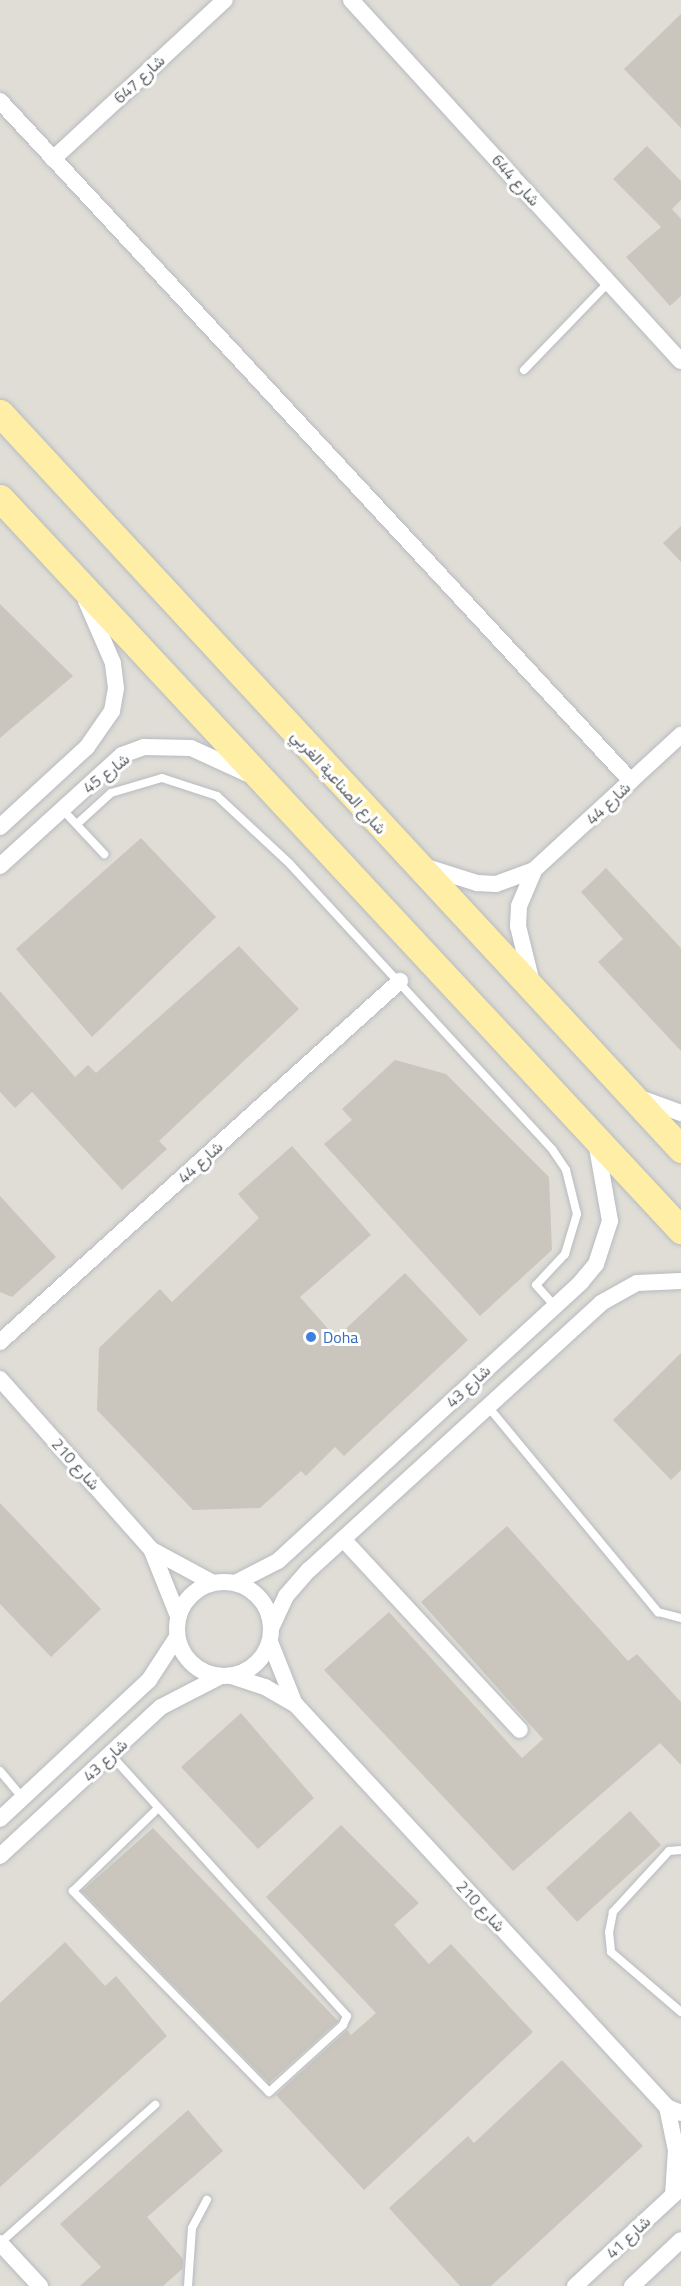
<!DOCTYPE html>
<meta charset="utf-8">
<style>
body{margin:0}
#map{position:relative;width:681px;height:2286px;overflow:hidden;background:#efebe1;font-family:"Titillium Web",Vazirmatn,sans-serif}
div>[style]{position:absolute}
.industrial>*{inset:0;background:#dfddd6}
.building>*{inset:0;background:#cac6be}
.roads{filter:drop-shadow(0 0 2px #b7bac0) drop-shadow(0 0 2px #b7bac0)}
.lane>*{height:8px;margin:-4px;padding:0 4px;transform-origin:4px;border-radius:4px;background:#fff}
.street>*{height:16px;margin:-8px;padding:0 8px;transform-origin:8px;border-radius:8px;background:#fff}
.street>.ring{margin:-8px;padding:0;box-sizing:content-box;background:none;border:16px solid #fff;border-radius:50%}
.primary>*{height:27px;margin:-13.5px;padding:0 13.5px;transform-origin:13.5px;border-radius:13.5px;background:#ffeea6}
.dots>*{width:16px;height:16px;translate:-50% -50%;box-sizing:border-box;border:3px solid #fff;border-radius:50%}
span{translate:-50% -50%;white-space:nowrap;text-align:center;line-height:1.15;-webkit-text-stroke:6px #fff;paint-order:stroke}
.street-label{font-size:16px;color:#5a5f64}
.shop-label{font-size:16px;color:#366cbe}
.left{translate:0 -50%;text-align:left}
</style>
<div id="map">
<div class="industrial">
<div style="clip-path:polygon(0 0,681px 0,681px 2286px,0 2286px)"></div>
</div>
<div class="building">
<div style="clip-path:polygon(681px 14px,681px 128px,624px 69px)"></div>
<div style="clip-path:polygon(647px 146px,681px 181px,681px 200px,672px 209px,681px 219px,681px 296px,670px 306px,626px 257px,661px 227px,613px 179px)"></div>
<div style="clip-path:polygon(681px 526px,681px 562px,663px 543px)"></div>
<div style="clip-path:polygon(0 604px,73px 676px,0 738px)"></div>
<div style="clip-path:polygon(141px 838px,216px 917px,92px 1037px,16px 949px)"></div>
<div style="clip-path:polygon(606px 868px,681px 948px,681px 1051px,598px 962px,623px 939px,581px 892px)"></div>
<div style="clip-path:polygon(239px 946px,299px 1009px,159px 1141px,167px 1149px,122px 1190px,32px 1092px,15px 1108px,0 1092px,0 991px,75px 1077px,88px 1065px,96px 1073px)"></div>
<div style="clip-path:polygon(395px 1060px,446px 1074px,549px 1177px,552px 1250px,480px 1316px,324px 1144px,352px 1120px,342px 1109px)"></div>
<div style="clip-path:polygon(292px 1146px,371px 1235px,300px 1297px,336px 1338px,405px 1273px,468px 1340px,344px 1456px,335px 1447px,306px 1476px,301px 1471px,260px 1508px,193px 1510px,97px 1410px,99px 1348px,160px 1289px,172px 1302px,259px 1218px,238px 1194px)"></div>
<div style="clip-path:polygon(0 1196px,56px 1257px,12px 1297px,0 1292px)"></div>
<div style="clip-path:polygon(681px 1353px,681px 1470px,671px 1480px,613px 1420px)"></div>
<div style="clip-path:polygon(0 1503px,101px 1609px,51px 1657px,0 1604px)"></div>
<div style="clip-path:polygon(507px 1526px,628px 1661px,637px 1654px,681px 1702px,681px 1765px,660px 1743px,513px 1871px,324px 1670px,389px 1612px,522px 1758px,543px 1739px,421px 1602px)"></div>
<div style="clip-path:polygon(241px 1713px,314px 1798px,258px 1849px,181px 1767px)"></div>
<div style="clip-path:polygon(630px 1811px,661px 1845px,577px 1922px,546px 1888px)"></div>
<div style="clip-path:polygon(341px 1825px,419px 1903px,394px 1925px,429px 1964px,451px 1944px,533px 2032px,364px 2190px,276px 2095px,347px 2030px,351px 2035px,376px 2013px,266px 1897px)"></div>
<div style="clip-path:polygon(153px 1828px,338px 2021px,269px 2083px,82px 1891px)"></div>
<div style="clip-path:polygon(65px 1942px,105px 1986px,116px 1976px,167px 2036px,0 2187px,0 2003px)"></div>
<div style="clip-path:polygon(562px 2060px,643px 2146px,491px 2286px,460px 2286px,389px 2208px,468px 2136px,474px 2143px)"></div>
<div style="clip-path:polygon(188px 2110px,223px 2151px,147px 2217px,183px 2259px,183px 2268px,163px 2286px,80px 2286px,101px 2267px,60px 2224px)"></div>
</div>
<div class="roads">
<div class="lane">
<div style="left:524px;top:370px;width:122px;rotate:-46deg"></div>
<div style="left:62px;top:809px;width:62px;rotate:47deg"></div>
<div style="left:77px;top:824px;width:46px;rotate:-42.4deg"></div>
<div style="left:111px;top:793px;width:53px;rotate:-16.4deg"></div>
<div style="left:162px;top:778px;width:58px;rotate:18.1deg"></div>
<div style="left:217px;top:796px;width:98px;rotate:42.9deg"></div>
<div style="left:289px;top:863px;width:389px;rotate:47.4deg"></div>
<div style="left:552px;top:1149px;width:25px;rotate:56deg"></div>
<div style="left:566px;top:1170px;width:45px;rotate:76deg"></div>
<div style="left:577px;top:1214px;width:42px;rotate:106.7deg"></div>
<div style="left:565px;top:1254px;width:42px;rotate:133.1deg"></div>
<div style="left:536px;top:1285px;width:28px;rotate:48deg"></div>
<div style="left:490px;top:1409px;width:264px;rotate:50.4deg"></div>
<div style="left:658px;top:1612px;width:24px;rotate:15deg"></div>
<div style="left:111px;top:1755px;width:352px;rotate:47.9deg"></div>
<div style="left:347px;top:2016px;width:10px;rotate:114deg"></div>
<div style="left:343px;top:2025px;width:100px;rotate:137.8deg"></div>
<div style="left:269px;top:2092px;width:281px;rotate:-134.3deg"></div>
<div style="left:73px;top:1891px;width:117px;rotate:-44.3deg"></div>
<div style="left:0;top:1771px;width:35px;rotate:50deg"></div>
<div style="left:681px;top:1850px;width:12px;rotate:175deg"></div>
<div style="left:669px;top:1851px;width:83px;rotate:132.6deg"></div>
<div style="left:613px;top:1912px;width:20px;rotate:101deg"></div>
<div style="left:609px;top:1932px;width:20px;rotate:84deg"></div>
<div style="left:611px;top:1952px;width:92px;rotate:40.6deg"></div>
<div style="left:0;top:2243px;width:208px;rotate:-41.7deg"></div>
<div style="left:188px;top:2286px;width:58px;rotate:-86.1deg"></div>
<div style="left:192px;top:2228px;width:32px;rotate:-62deg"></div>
</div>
<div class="street">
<div style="left:351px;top:0;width:489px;rotate:47.6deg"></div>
<div style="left:0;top:101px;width:928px;rotate:47.14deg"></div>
<div style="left:53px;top:159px;width:234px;rotate:-42.8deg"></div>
<div style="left:0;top:827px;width:118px;rotate:-42.6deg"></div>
<div style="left:87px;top:747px;width:44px;rotate:-55.2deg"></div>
<div style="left:112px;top:711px;width:23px;rotate:-80deg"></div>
<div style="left:116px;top:688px;width:25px;rotate:-97deg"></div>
<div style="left:113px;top:663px;width:68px;rotate:-113.5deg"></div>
<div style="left:0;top:866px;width:165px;rotate:-42.3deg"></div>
<div style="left:122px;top:755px;width:23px;rotate:-20deg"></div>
<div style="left:144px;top:747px;width:47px;rotate:1.2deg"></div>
<div style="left:191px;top:748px;width:63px;rotate:24.5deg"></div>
<div style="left:423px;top:866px;width:57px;rotate:17.5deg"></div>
<div style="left:477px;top:883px;width:19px;rotate:3deg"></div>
<div style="left:496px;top:884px;width:40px;rotate:-20.2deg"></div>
<div style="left:532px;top:983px;width:59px;rotate:-103.8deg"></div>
<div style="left:518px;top:926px;width:20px;rotate:-87deg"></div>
<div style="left:519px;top:906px;width:39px;rotate:-67deg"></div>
<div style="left:534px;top:870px;width:200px;rotate:-42.6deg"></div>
<div style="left:640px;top:1098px;width:44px;rotate:20.1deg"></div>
<div style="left:0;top:1342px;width:539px;rotate:-42.07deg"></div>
<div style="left:0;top:1379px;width:229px;rotate:48.4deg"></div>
<div style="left:152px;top:1550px;width:69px;rotate:28.4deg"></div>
<div style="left:343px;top:1539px;width:260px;rotate:47.2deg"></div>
<div style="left:152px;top:1551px;width:70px;rotate:68.2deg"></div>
<div class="ring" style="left:177px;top:1582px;width:78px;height:78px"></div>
<div style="left:235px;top:1583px;width:48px;rotate:-27.1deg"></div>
<div style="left:278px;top:1561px;width:412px;rotate:-42.6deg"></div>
<div style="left:581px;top:1282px;width:23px;rotate:-50deg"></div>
<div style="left:596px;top:1264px;width:45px;rotate:-72deg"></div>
<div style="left:610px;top:1221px;width:80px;rotate:-100deg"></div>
<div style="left:272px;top:1626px;width:33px;rotate:-65deg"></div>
<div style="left:286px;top:1596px;width:35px;rotate:-49deg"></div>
<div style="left:309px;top:1570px;width:396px;rotate:-42.4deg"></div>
<div style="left:601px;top:1303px;width:41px;rotate:-29.1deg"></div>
<div style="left:637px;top:1283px;width:44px;rotate:-2.6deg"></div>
<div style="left:270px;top:1642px;width:65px;rotate:68.2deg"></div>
<div style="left:231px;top:1676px;width:36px;rotate:18deg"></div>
<div style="left:265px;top:1687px;width:36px;rotate:30deg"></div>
<div style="left:296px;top:1705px;width:547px;rotate:47.3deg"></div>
<div style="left:667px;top:2107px;width:15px;rotate:23deg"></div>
<div style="left:0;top:1819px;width:204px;rotate:-43deg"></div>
<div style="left:149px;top:1680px;width:51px;rotate:-56.9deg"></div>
<div style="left:0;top:1856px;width:219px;rotate:-42.8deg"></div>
<div style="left:161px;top:1707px;width:65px;rotate:-27.3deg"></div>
<div style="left:667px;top:2107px;width:44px;rotate:78.2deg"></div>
<div style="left:676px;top:2150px;width:45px;rotate:93.8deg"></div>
<div style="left:0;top:2243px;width:59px;rotate:47.1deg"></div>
<div style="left:575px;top:2286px;width:144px;rotate:-42.8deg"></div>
<div style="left:632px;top:2286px;width:67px;rotate:-43.2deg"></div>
</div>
<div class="primary">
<div style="left:0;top:413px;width:1003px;rotate:47.22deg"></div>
<div style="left:0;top:498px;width:1000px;rotate:47.07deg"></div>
</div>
</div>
<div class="dots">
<div style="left:311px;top:1337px;background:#3f7fe0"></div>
</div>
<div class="street-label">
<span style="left:139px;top:79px;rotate:-43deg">شارع 647</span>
<span style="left:516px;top:180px;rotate:48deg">شارع 644</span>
<span style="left:106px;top:773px;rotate:-38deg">شارع 45</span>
<span style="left:339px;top:782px;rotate:48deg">شارع الصناعية الغربي</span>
<span style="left:608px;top:803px;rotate:-43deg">شارع 44</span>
<span style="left:200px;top:1162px;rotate:-42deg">شارع 44</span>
<span style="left:468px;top:1386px;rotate:-43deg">شارع 43</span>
<span style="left:76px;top:1464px;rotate:48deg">شارع 210</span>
<span style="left:105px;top:1760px;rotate:-43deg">شارع 43</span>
<span style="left:481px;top:1906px;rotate:47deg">شارع 210</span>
<span style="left:628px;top:2237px;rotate:-43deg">شارع 41</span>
</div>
<div class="shop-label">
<span class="left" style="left:323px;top:1337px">Doha</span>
</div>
</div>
